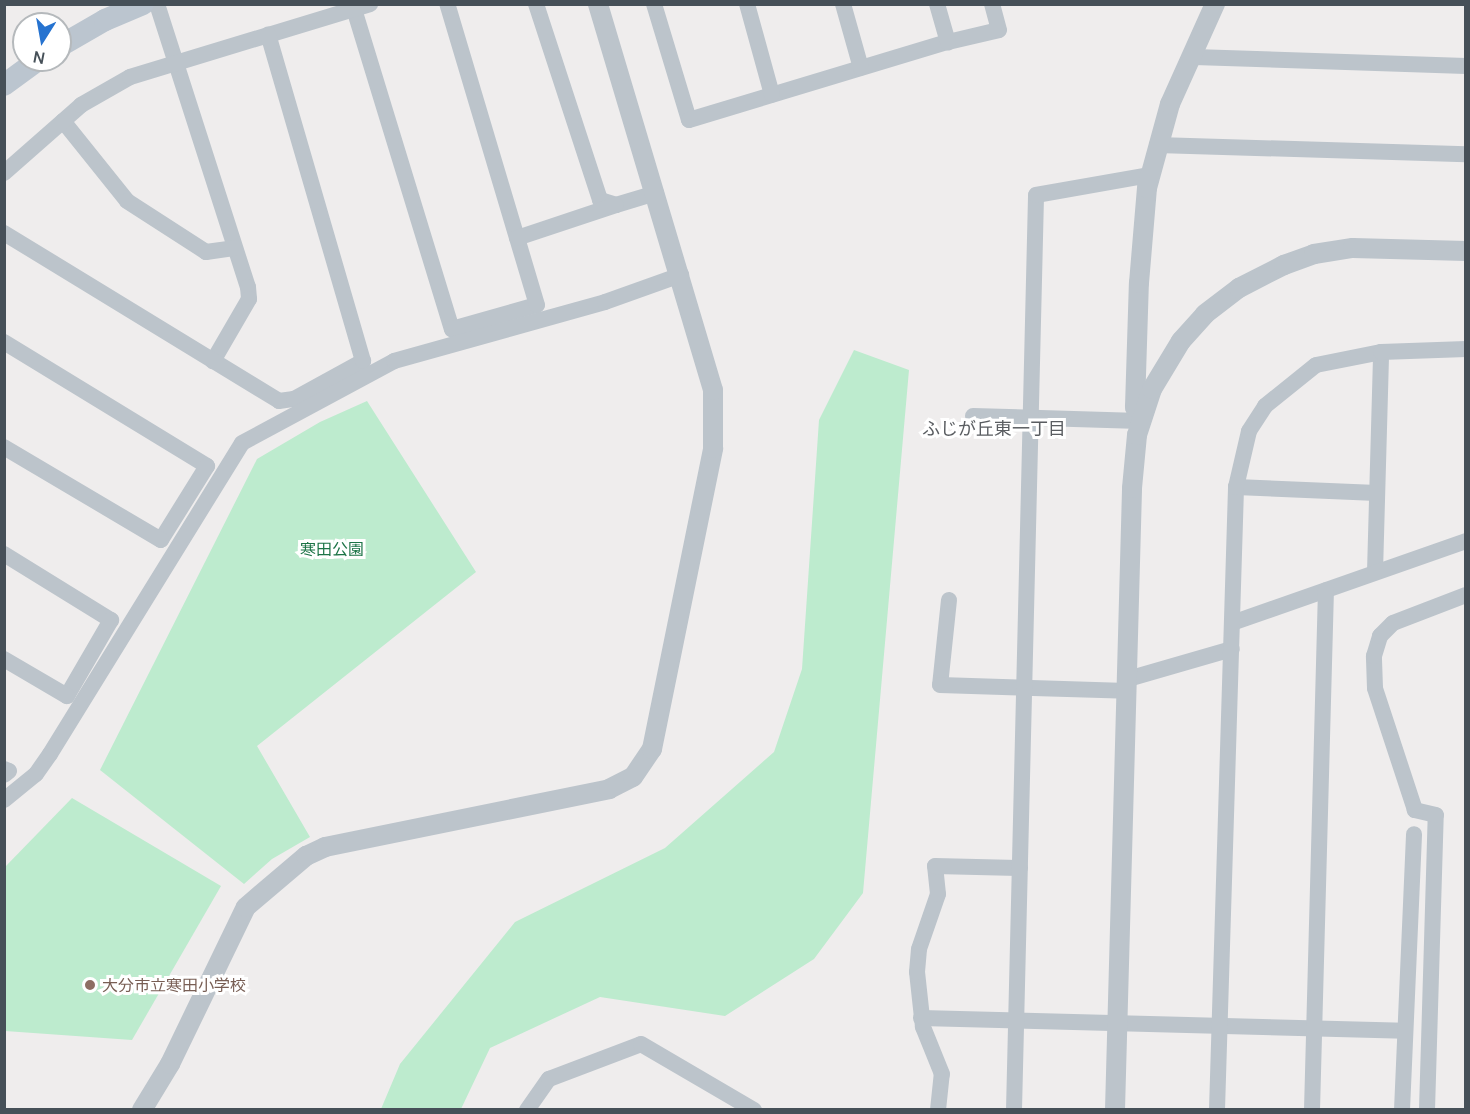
<!DOCTYPE html>
<meta charset="utf-8">
<style>
body{margin:0}
#map{position:relative;width:1470px;height:1114px;overflow:hidden;background:#efeded;font-family:Manrope,"Noto Sans JP",sans-serif}
div>[style]{position:absolute}
.green>*{inset:0;background:#bdebce}
.minor>*{height:16px;margin:-8px;padding:0 8px;transform-origin:8px;border-radius:8px;background:#bcc4cb}
.tertiary>*{height:20px;margin:-10px;padding:0 10px;transform-origin:10px;border-radius:10px;background:#bcc4cb}
.secondary>*{height:22px;margin:-11px;padding:0 11px;transform-origin:11px;border-radius:11px;background:#bbc5cf}
.dots>*{width:16px;height:16px;translate:-50% -50%;box-sizing:border-box;border:3px solid #fff;border-radius:50%}
span{translate:-50% -50%;white-space:nowrap;text-align:center;line-height:1.15;-webkit-text-stroke:6px #fff;paint-order:stroke}
.park-label{font-size:16px;color:#1d7447}
.education-label{font-size:16px;color:#785e54}
.left{translate:0 -50%;text-align:left}
.neighbourhood-label{font-size:18px;color:#5a5d61}
.frame{position:absolute;inset:0;border:6px solid #465058;pointer-events:none}
.north{position:absolute;left:12px;top:12px;width:60px;height:60px;box-sizing:border-box;background:#fff;border:2px solid #b5b9bc;border-radius:50%;rotate:191deg;font-size:16px;font-weight:700;line-height:24px;text-align:center;color:#465058}
.north::after{content:'';display:block;margin:auto;width:21px;height:27px;background:#2673d0;clip-path:polygon(50% 0,100% 100%,50% 72%,0 100%)}
</style>
<div id="map">
<div class="green">
<div style="clip-path:polygon(854px 350px,909px 370px,863px 893px,814px 959px,725px 1016px,600px 997px,490px 1048px,461px 1109px,381px 1109px,400px 1064px,515px 922px,665px 848px,774px 752px,802px 669px,819px 420px)"></div>
<div style="clip-path:polygon(367px 401px,476px 572px,257px 746px,310px 837px,272px 859px,244px 884px,100px 770px,257px 459px,320px 422px)"></div>
<div style="clip-path:polygon(72px 798px,221px 886px,132px 1040px,5px 1031px,5px 867px)"></div>
</div>
<div class="minor">
<div style="left:157px;top:4px;width:297px;rotate:72.2deg"></div>
<div style="left:248px;top:287px;width:12px;rotate:85deg"></div>
<div style="left:249px;top:299px;width:72px;rotate:120.1deg"></div>
<div style="left:536px;top:4px;width:206px;rotate:71.9deg"></div>
<div style="left:600px;top:200px;width:17px;rotate:17deg"></div>
<div style="left:616px;top:205px;width:42px;rotate:-16.7deg"></div>
<div style="left:654px;top:4px;width:121px;rotate:73.2deg"></div>
<div style="left:689px;top:120px;width:270px;rotate:-16.8deg"></div>
<div style="left:948px;top:42px;width:52px;rotate:-13.2deg"></div>
<div style="left:999px;top:30px;width:27px;rotate:-105deg"></div>
<div style="left:747px;top:4px;width:94px;rotate:74.6deg"></div>
<div style="left:843px;top:4px;width:66px;rotate:74.3deg"></div>
<div style="left:937px;top:4px;width:40px;rotate:74deg"></div>
<div style="left:354px;top:9px;width:335px;rotate:73deg"></div>
<div style="left:452px;top:329px;width:88px;rotate:-15.8deg"></div>
<div style="left:537px;top:305px;width:314px;rotate:-106.6deg"></div>
<div style="left:1194px;top:57px;width:272px;rotate:1.9deg"></div>
<div style="left:63px;top:121px;width:102px;rotate:51.3deg"></div>
<div style="left:127px;top:201px;width:94px;rotate:32.8deg"></div>
<div style="left:206px;top:252px;width:28px;rotate:-8deg"></div>
<div style="left:1157px;top:145px;width:309px;rotate:1.7deg"></div>
<div style="left:4px;top:173px;width:103px;rotate:-41.4deg"></div>
<div style="left:81px;top:105px;width:56px;rotate:-29.7deg"></div>
<div style="left:130px;top:77px;width:251px;rotate:-16.9deg"></div>
<div style="left:4px;top:233px;width:322px;rotate:31.4deg"></div>
<div style="left:279px;top:401px;width:15px;rotate:-8deg"></div>
<div style="left:294px;top:399px;width:79px;rotate:-28.8deg"></div>
<div style="left:363px;top:361px;width:340px;rotate:-106.2deg"></div>
<div style="left:517px;top:238px;width:104px;rotate:-18.4deg"></div>
<div style="left:4px;top:342px;width:238px;rotate:31.4deg"></div>
<div style="left:207px;top:466px;width:87px;rotate:121.9deg"></div>
<div style="left:161px;top:540px;width:182px;rotate:-149.4deg"></div>
<div style="left:973px;top:416px;width:167px;rotate:1.7deg"></div>
<div style="left:1236px;top:487px;width:141px;rotate:2.4deg"></div>
<div style="left:4px;top:554px;width:126px;rotate:31.7deg"></div>
<div style="left:111px;top:620px;width:88px;rotate:120.1deg"></div>
<div style="left:67px;top:696px;width:73px;rotate:-149.6deg"></div>
<div style="left:1375px;top:572px;width:220px;rotate:-88.4deg"></div>
<div style="left:949px;top:600px;width:85px;rotate:96deg"></div>
<div style="left:940px;top:685px;width:187px;rotate:1.8deg"></div>
<div style="left:1232px;top:623px;width:248px;rotate:-19.3deg"></div>
<div style="left:1128px;top:679px;width:108px;rotate:-16.1deg"></div>
<div style="left:4px;top:769px;width:5px;rotate:22deg"></div>
<div style="left:9px;top:771px;width:6px;rotate:141deg"></div>
<div style="left:4px;top:800px;width:41px;rotate:-39.1deg"></div>
<div style="left:36px;top:774px;width:24px;rotate:-55deg"></div>
<div style="left:50px;top:754px;width:365px;rotate:-58.3deg"></div>
<div style="left:242px;top:443px;width:173px;rotate:-28.3deg"></div>
<div style="left:394px;top:361px;width:219px;rotate:-15.6deg"></div>
<div style="left:605px;top:302px;width:81px;rotate:-19.6deg"></div>
<div style="left:921px;top:1018px;width:483px;rotate:1.5deg"></div>
<div style="left:527px;top:1110px;width:38px;rotate:-55deg"></div>
<div style="left:549px;top:1079px;width:98px;rotate:-20.8deg"></div>
<div style="left:641px;top:1044px;width:131px;rotate:30.3deg"></div>
<div style="left:938px;top:1110px;width:36px;rotate:-84deg"></div>
<div style="left:942px;top:1074px;width:51px;rotate:-112deg"></div>
<div style="left:923px;top:1027px;width:55px;rotate:-96.2deg"></div>
<div style="left:917px;top:972px;width:23px;rotate:-85deg"></div>
<div style="left:919px;top:949px;width:58px;rotate:-70.9deg"></div>
<div style="left:938px;top:894px;width:28px;rotate:-96deg"></div>
<div style="left:935px;top:866px;width:85px;rotate:1.3deg"></div>
<div style="left:1014px;top:1110px;width:915px;rotate:-88.62deg"></div>
<div style="left:1036px;top:195px;width:116px;rotate:-10deg"></div>
<div style="left:1217px;top:1110px;width:623px;rotate:-88.25deg"></div>
<div style="left:1236px;top:487px;width:57px;rotate:-76.9deg"></div>
<div style="left:1249px;top:431px;width:30px;rotate:-57deg"></div>
<div style="left:1265px;top:406px;width:65px;rotate:-38.8deg"></div>
<div style="left:1316px;top:365px;width:66px;rotate:-11.3deg"></div>
<div style="left:1381px;top:352px;width:85px;rotate:-2deg"></div>
<div style="left:1312px;top:1110px;width:520px;rotate:-88.46deg"></div>
<div style="left:1402px;top:1110px;width:276px;rotate:-87.5deg"></div>
<div style="left:1427px;top:1110px;width:295px;rotate:-88.3deg"></div>
<div style="left:1436px;top:815px;width:22px;rotate:-167deg"></div>
<div style="left:1415px;top:810px;width:128px;rotate:-108.2deg"></div>
<div style="left:1375px;top:688px;width:32px;rotate:-92deg"></div>
<div style="left:1374px;top:656px;width:21px;rotate:-73deg"></div>
<div style="left:1380px;top:636px;width:18px;rotate:-45deg"></div>
<div style="left:1393px;top:623px;width:78px;rotate:-21deg"></div>
</div>
<div class="tertiary">
<div style="left:1139px;top:418px;width:12px;rotate:-110deg"></div>
<div style="left:1135px;top:407px;width:124px;rotate:-88.2deg"></div>
<div style="left:1139px;top:283px;width:95px;rotate:-85.2deg"></div>
<div style="left:1147px;top:188px;width:87px;rotate:-74.7deg"></div>
<div style="left:1170px;top:104px;width:110px;rotate:-65.8deg"></div>
<div style="left:142px;top:1110px;width:54px;rotate:-58.7deg"></div>
<div style="left:170px;top:1064px;width:174px;rotate:-64.2deg"></div>
<div style="left:246px;top:907px;width:79px;rotate:-40.4deg"></div>
<div style="left:306px;top:856px;width:21px;rotate:-25deg"></div>
<div style="left:325px;top:847px;width:290px;rotate:-11.5deg"></div>
<div style="left:609px;top:789px;width:27px;rotate:-27deg"></div>
<div style="left:633px;top:777px;width:34px;rotate:-56deg"></div>
<div style="left:652px;top:749px;width:307px;rotate:-78.5deg"></div>
<div style="left:713px;top:448px;width:58px;rotate:-90deg"></div>
<div style="left:713px;top:390px;width:403px;rotate:-106.6deg"></div>
<div style="left:1115px;top:1110px;width:622px;rotate:-88.43deg"></div>
<div style="left:1132px;top:488px;width:53px;rotate:-84.6deg"></div>
<div style="left:1137px;top:435px;width:48px;rotate:-71.9deg"></div>
<div style="left:1152px;top:389px;width:56px;rotate:-58.9deg"></div>
<div style="left:1181px;top:341px;width:36px;rotate:-48deg"></div>
<div style="left:1205px;top:314px;width:43px;rotate:-37.4deg"></div>
<div style="left:1239px;top:288px;width:51px;rotate:-27.1deg"></div>
<div style="left:1284px;top:265px;width:32px;rotate:-20deg"></div>
<div style="left:1314px;top:254px;width:39px;rotate:-9deg"></div>
<div style="left:1353px;top:248px;width:113px;rotate:1.5deg"></div>
</div>
<div class="secondary">
<div style="left:60px;top:46px;width:52px;rotate:-30deg"></div>
<div style="left:105px;top:20px;width:41px;rotate:-22.8deg"></div>
<div style="left:4px;top:85px;width:42px;rotate:-36.3deg"></div>
</div>
<div class="dots">
<div style="left:90px;top:985px;background:#8d6e63"></div>
</div>
<div class="park-label">
<span style="left:332px;top:549px">寒田公園</span>
</div>
<div class="education-label">
<span class="left" style="left:102px;top:985px">大分市立寒田小学校</span>
</div>
<div class="neighbourhood-label">
<span style="left:994px;top:428px">ふじが丘東一丁目</span>
</div>
<div class="frame"></div>
<div class="north">N</div>
</div>
